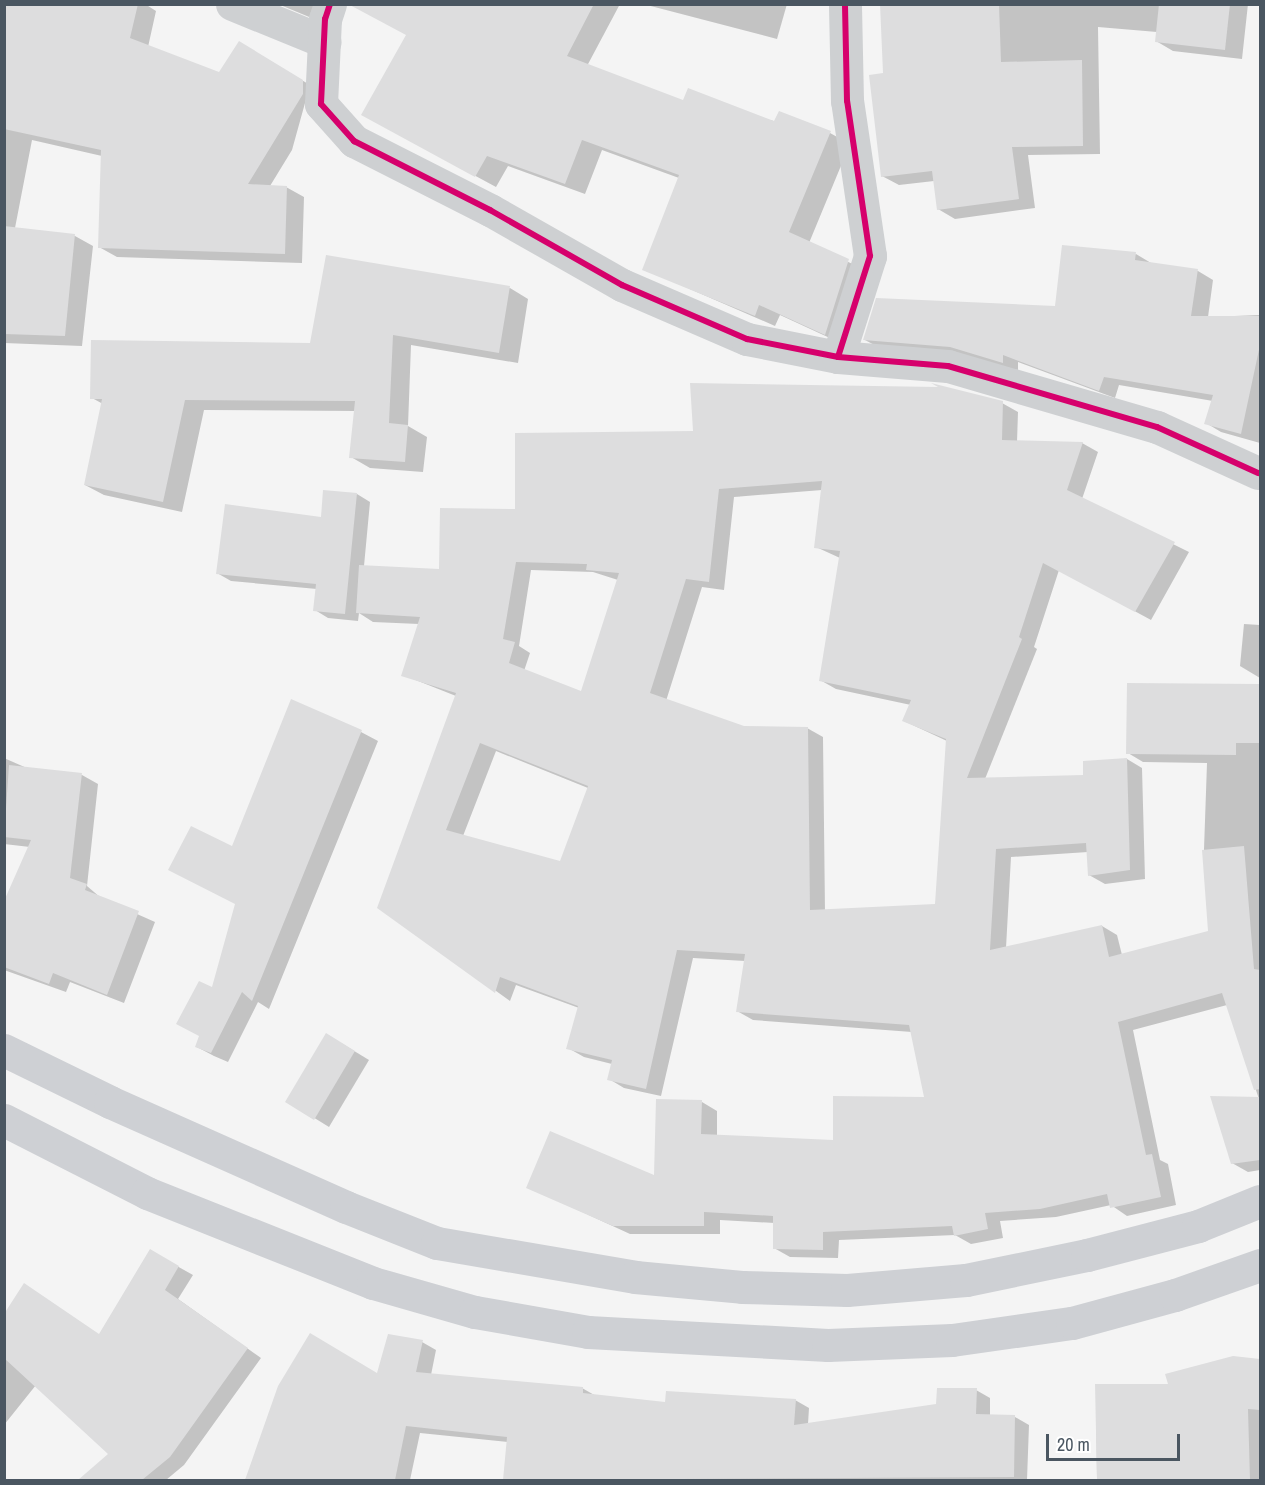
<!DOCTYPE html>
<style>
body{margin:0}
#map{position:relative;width:1265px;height:1485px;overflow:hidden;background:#f4f4f4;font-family:"Archivo Narrow",sans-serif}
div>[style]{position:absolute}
.shadow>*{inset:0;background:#0003}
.building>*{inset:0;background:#ddddde}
.street>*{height:33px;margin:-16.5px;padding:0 16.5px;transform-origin:16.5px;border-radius:16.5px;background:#ced0d2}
.secondary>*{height:33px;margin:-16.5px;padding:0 16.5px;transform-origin:16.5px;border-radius:16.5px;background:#ced0d4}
.cycleway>*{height:6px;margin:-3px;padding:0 3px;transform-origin:3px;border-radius:3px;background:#d6006c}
span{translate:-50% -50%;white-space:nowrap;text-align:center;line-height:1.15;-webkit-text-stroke:5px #fff;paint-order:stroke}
.frame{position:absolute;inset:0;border:6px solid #4a5661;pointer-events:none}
.scale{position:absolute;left:1046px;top:1434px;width:134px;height:27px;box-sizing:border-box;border:3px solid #4a5661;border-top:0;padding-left:8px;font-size:18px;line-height:21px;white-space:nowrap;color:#4a5661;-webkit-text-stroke:4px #fff;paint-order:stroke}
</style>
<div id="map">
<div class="shadow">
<div style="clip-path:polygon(4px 4px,145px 4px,156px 11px,148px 47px,220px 74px,239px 43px,310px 85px,292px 150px,270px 186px,286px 187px,304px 197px,302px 263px,117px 257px,99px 247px,102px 156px,32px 140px,15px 228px,75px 236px,93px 246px,82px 346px,4px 343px)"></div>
<div style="clip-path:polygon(278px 4px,333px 4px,326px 24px)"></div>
<div style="clip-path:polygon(374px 4px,620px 4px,587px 66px,684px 102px,830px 133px,850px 144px,809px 243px,869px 272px,845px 345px,780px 315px,775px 326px,644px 269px,679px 178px,602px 150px,585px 194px,508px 166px,496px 187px,383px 126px,407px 35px)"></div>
<div style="clip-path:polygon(643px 4px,787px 4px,777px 39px)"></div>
<div style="clip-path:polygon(881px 4px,1248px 4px,1242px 59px,1173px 51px,1156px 41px,1157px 32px,1098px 27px,1100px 154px,1028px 155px,1035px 208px,955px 219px,938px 209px,934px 181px,899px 185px,882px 176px,885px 75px)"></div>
<div style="clip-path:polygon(1136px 254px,1151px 263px,1198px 271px,1213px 280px,1208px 317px,1260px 315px,1260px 443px,1221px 432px,1206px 423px,1213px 401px,1119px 385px,1115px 398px,1018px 362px,1018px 370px,880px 348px,865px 340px,1057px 308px)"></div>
<div style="clip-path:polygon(510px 288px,528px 299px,518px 363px,411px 345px,408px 426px,427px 437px,423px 472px,370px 468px,351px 457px,355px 411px,204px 410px,182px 512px,104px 495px,85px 485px,103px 404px,92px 398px,311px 345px)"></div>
<div style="clip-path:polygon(evenodd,1002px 403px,1018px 412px,1017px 442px,1082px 443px,1098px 452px,1082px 499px,1189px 552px,1151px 620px,1059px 570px,1034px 647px,1037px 649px,985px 779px,1085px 776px,1127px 759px,1142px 768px,1145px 879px,1105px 884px,1089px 875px,1088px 852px,1011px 857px,1006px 948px,1102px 926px,1117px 935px,1122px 955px,1210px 932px,1204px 849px,1207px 763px,1143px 762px,1128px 753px,1129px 684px,1260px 686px,1260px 1170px,1248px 1172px,1232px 1163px,1259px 1099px,1227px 1005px,1133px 1030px,1160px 1160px,1168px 1164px,1176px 1205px,1127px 1216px,1111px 1205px,1056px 1217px,1000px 1221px,1003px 1238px,971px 1244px,955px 1235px,839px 1240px,838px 1258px,790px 1257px,774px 1248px,775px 1223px,720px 1220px,720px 1234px,630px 1234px,528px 1187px,655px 1178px,702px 1102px,717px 1111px,717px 1137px,835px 1142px,926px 1098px,912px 1032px,753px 1020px,737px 1011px,745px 961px,693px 958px,661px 1096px,624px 1088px,609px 1079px,612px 1064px,584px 1057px,568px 1048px,579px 1008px,516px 985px,510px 1001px,379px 907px,456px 696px,403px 675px,419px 624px,373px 622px,359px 613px,358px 621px,328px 618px,315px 610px,317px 589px,231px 581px,217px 573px,322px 519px,357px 494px,370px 502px,364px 566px,440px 570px,516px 511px,694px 432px,1002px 403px,822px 490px,816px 547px,840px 558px,820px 680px,836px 689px,911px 705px,904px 721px,947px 741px,936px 905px,825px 911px,823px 737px,807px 728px,744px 727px,666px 701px,702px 587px,724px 590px,734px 497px,822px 490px,1002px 403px,531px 570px,593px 572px,618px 580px,582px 693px,524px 671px,530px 653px,519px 646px,531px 570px,1002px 403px,496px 751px,588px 788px,561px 862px,463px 836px,496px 751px)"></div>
<div style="clip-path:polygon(1244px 624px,1260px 625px,1260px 678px,1240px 666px)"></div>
<div style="clip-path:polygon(361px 732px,378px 741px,269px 1009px,258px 1002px,228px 1062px,214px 1056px,197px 1047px,237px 904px,232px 849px)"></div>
<div style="clip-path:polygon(4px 758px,29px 769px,82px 775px,98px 784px,87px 886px,101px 898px,155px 922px,124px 1003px,70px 982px,66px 992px,4px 970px,4px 904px,30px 847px,4px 844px)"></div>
<div style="clip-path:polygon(341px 1043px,369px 1060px,329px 1127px,287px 1101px)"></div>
<div style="clip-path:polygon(150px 1251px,193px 1275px,178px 1299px,261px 1358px,184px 1465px,166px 1480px,80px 1480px,111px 1454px,36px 1385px,4px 1425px,4px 1317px,100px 1335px)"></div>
<div style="clip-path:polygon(422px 1342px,436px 1350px,431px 1375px,582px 1388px,596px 1396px,666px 1404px,795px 1400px,809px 1408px,808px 1424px,938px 1405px,976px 1390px,990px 1398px,990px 1416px,1015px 1417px,1029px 1425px,1027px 1480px,505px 1480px,508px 1442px,420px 1433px,410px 1480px,337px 1480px,368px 1370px,378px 1375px)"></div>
<div style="clip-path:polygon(1234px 1358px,1260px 1360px,1260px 1480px,1097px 1480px,1096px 1385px,1170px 1385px)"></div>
<div style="clip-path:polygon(365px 1368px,298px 1480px,245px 1480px,250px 1471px)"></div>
</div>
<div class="building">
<div style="clip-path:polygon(4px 4px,138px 4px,130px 38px,219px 72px,239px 41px,303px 80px,303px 94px,248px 184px,287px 186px,285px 254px,98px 248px,101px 150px,4px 129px)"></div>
<div style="clip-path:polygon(348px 4px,594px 4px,567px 56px,683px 100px,688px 88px,774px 121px,779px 111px,831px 131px,789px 232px,849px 259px,825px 335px,759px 305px,755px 316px,642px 270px,679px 175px,582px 140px,565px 184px,487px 156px,475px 177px,361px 115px,406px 35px)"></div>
<div style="clip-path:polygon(880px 4px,999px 4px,1001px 62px,1082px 60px,1083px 146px,1012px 147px,1019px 199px,937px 210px,932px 171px,881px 177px,869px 75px,883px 73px)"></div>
<div style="clip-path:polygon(1159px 4px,1230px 4px,1225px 50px,1155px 42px)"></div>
<div style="clip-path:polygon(4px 226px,75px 234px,65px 336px,4px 334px)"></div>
<div style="clip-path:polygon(1062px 245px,1136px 252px,1135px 260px,1198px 269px,1191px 316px,1260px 316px,1260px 345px,1241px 434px,1204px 424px,1213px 395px,1104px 377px,1099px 391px,1003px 355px,1003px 363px,950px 347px,863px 340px,876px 298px,1055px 306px)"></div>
<div style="clip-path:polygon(326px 255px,510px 286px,499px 353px,393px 335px,389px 423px,408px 425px,405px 462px,349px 458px,355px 401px,185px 400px,163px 502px,84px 485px,102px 399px,90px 399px,91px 340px,310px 343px)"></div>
<div style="clip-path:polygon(evenodd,690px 383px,938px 387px,931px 383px,1003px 401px,1002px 440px,1083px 442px,1067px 490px,1175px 542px,1135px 612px,1043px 563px,1019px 637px,1022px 639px,967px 778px,1083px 775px,1083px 761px,1127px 758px,1130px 870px,1088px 876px,1086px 843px,996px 849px,990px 950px,1102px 925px,1109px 957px,1208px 931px,1202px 850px,1244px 846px,1254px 969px,1260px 970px,1260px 1089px,1254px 1090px,1222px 993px,1118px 1022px,1146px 1155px,1152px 1154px,1161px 1197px,1110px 1208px,1107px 1194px,1040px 1209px,985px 1213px,988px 1229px,954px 1236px,952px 1226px,823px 1232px,823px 1250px,773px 1249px,773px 1216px,704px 1212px,704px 1226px,613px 1226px,526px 1188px,550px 1131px,654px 1175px,656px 1099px,702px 1100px,701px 1134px,833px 1140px,833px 1096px,924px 1097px,909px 1025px,736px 1012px,745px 954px,677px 950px,646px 1089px,607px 1080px,612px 1060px,566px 1049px,578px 1006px,500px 977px,495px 993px,377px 908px,456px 693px,401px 676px,420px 617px,356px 613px,359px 565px,439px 569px,440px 508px,515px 509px,515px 433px,693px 431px,690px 383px,822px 481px,814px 548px,840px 551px,819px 681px,911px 700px,902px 721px,946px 739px,935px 904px,810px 910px,808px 727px,744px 726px,650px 693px,686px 579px,709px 582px,719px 489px,822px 481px,690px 383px,516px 562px,587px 564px,586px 570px,619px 573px,581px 691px,509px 663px,515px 642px,503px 639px,516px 562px,690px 383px,480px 743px,588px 786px,560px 861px,446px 830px,480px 743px)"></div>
<div style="clip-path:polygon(323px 490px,357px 493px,345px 614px,313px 611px,316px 584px,216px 574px,225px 504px,321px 517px)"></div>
<div style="clip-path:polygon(1127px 683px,1260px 684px,1260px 743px,1236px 743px,1236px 755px,1126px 754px)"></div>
<div style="clip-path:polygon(291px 699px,362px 730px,252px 1001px,242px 992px,211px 1053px,195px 1047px,199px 1036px,176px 1024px,199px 981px,212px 987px,235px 904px,168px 870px,191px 826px,232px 846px)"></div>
<div style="clip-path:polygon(9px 765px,82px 773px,70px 878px,87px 884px,85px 890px,139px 911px,107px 995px,53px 973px,49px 984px,4px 967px,4px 901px,31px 840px,4px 837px)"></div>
<div style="clip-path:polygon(326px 1033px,355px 1051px,314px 1120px,285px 1102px)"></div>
<div style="clip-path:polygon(1210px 1096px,1260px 1097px,1260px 1160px,1231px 1164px)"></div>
<div style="clip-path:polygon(150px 1249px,179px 1266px,165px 1290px,248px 1348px,170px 1457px,142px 1480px,78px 1480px,108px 1454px,4px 1358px,4px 1314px,24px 1283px,99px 1334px)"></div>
<div style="clip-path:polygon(310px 1333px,377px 1373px,388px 1334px,423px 1340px,416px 1372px,583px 1387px,583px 1393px,665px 1402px,666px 1391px,796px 1399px,794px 1425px,936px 1404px,937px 1388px,977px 1388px,976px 1414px,1015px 1415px,1014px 1477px,503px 1480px,507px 1437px,406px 1426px,395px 1480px,245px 1480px,278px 1386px)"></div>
<div style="clip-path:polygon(1233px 1356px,1260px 1359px,1260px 1410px,1248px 1409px,1250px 1480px,1097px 1480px,1095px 1384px,1168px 1384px,1165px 1374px)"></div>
</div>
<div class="street">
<div style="left:232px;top:4px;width:100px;rotate:22.2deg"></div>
<div style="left:330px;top:4px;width:16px;rotate:108deg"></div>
<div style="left:325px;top:19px;width:85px;rotate:92.7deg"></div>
<div style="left:321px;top:104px;width:50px;rotate:48.3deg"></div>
<div style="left:354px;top:141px;width:153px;rotate:26.9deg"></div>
<div style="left:490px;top:210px;width:152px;rotate:29.6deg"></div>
<div style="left:622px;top:285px;width:136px;rotate:23.4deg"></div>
<div style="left:747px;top:339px;width:93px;rotate:11.2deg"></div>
<div style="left:838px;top:357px;width:110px;rotate:4.7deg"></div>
<div style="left:948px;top:366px;width:218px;rotate:16.3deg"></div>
<div style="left:1157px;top:427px;width:111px;rotate:24.5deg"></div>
<div style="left:838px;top:357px;width:106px;rotate:-72.4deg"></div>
<div style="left:870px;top:256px;width:157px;rotate:-98.4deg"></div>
<div style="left:847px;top:101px;width:97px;rotate:-91.2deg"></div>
</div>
<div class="secondary">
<div style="left:4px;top:1050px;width:118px;rotate:26.1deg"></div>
<div style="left:110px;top:1102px;width:258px;rotate:24deg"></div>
<div style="left:346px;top:1207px;width:98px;rotate:21.6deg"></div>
<div style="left:437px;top:1243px;width:201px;rotate:9.7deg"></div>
<div style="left:635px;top:1277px;width:107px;rotate:5.3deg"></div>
<div style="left:742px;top:1287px;width:105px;rotate:1.6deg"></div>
<div style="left:847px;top:1290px;width:119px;rotate:-4.8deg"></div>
<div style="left:966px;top:1280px;width:124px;rotate:-11.7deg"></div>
<div style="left:1087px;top:1255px;width:115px;rotate:-14.6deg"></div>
<div style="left:1198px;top:1226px;width:67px;rotate:-22deg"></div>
<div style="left:4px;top:1120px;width:161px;rotate:27deg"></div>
<div style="left:147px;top:1193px;width:243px;rotate:21.7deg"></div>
<div style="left:373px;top:1283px;width:106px;rotate:15.9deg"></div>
<div style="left:475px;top:1312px;width:115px;rotate:10deg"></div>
<div style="left:588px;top:1332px;width:240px;rotate:3.1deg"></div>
<div style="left:828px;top:1345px;width:124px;rotate:-2.3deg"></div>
<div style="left:952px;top:1340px;width:121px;rotate:-8.1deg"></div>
<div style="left:1072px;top:1323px;width:107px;rotate:-15.2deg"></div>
<div style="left:1175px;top:1295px;width:90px;rotate:-19.4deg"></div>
</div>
<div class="cycleway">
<div style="left:330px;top:4px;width:16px;rotate:108deg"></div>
<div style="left:325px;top:19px;width:85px;rotate:92.7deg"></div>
<div style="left:321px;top:104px;width:50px;rotate:48.3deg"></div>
<div style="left:354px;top:141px;width:153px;rotate:26.9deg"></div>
<div style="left:490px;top:210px;width:152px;rotate:29.6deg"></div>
<div style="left:622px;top:285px;width:136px;rotate:23.4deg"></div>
<div style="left:747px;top:339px;width:93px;rotate:11.2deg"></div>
<div style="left:838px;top:357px;width:110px;rotate:4.7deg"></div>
<div style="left:948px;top:366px;width:218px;rotate:16.3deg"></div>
<div style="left:1157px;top:427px;width:111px;rotate:24.5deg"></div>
<div style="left:838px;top:357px;width:106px;rotate:-72.4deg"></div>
<div style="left:870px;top:256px;width:157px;rotate:-98.4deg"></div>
<div style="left:847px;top:101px;width:97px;rotate:-91.2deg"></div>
</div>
<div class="frame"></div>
<div class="scale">20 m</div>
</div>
